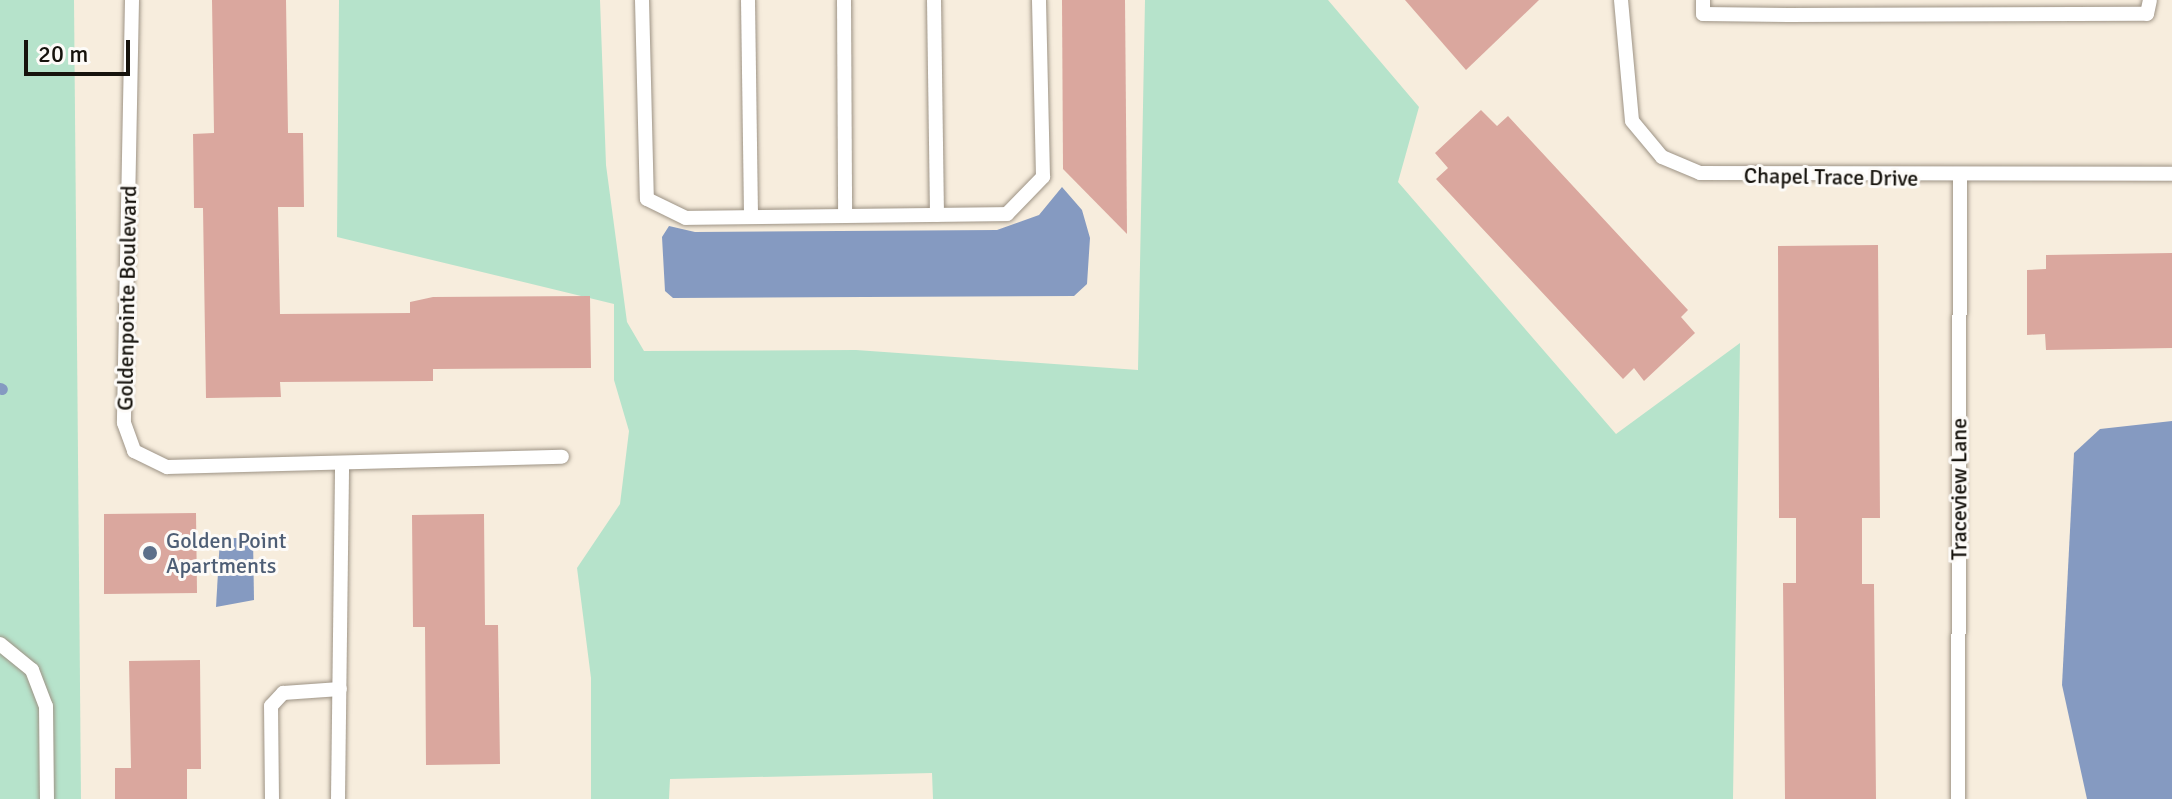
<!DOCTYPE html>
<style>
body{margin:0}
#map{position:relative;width:2172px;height:799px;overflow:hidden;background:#f7eddd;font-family:Signika,sans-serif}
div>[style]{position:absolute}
.green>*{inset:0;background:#b6e3cb}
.water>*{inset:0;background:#859ac1}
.stream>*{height:11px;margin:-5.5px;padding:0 5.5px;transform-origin:5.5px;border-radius:5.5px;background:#859ac1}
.building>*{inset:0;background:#daa79e}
.roads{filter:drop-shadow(0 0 2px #9d9385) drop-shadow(0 0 2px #9d9385)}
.lane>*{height:14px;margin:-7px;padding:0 7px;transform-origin:7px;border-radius:7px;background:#fff}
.dots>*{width:22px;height:22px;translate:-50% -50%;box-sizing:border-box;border:4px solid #fdfbf8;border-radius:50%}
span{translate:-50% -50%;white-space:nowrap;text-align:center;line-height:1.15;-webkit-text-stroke:6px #fdfbf8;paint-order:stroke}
.street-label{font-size:22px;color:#16130d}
.service-label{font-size:22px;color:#4e5e75}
.left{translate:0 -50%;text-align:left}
.scale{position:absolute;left:24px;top:40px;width:106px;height:36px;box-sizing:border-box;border:4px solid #16130d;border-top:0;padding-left:10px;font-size:24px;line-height:28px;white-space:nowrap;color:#16130d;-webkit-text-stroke:6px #fdfbf8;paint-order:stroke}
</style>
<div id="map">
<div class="green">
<div style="clip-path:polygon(0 0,74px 0,81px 799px,0 799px)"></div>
<div style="clip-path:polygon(339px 0,600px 0,606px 165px,627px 322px,644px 351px,856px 350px,1138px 370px,1145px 0,1328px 0,1419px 107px,1398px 182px,1616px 434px,1740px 343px,1733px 799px,933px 799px,932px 773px,670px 779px,669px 799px,591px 799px,591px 678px,577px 568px,620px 504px,629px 431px,614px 380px,614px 304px,337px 237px)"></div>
</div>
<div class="water">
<div style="clip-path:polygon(1062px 187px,1082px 210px,1090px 238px,1087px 284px,1074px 296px,673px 298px,665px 291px,662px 237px,669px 226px,695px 232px,997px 230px,1039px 215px)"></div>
<div style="clip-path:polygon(2172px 421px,2172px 799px,2087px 799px,2062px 685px,2074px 453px,2100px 429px)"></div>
<div style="clip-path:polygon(220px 538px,253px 538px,254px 600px,216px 607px)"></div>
</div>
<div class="stream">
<div style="left:0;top:388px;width:2px;rotate:27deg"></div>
</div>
<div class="building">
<div style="clip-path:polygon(212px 0,286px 0,288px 133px,303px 133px,304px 207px,278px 207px,280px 314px,410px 313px,410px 302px,433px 297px,590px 296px,591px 368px,433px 369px,433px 381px,280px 382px,281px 397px,206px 398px,203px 208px,194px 208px,193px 134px,214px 133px)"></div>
<div style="clip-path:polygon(1062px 0,1125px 0,1127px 234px,1063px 169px)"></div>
<div style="clip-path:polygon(1405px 0,1539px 0,1466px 70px)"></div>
<div style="clip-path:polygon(1481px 110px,1497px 126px,1508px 116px,1688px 310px,1681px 317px,1695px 333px,1644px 381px,1634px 368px,1623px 379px,1436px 179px,1448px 168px,1435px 153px)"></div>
<div style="clip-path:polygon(1878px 245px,1880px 518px,1862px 518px,1862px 584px,1874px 584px,1876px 799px,1785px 799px,1783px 583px,1796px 583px,1796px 518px,1779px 518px,1778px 246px)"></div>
<div style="clip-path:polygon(2172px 253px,2172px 348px,2046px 350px,2045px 334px,2027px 335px,2027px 270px,2046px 269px,2046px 255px)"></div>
<div style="clip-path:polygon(196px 513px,197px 593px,104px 594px,104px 514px)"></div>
<div style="clip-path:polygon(484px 514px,485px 625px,498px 625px,500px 764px,426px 765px,425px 627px,413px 627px,412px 515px)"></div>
<div style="clip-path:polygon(200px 660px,201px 769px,187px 769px,187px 799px,115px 799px,115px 768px,131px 768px,129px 661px)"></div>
</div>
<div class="roads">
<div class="lane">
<div style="left:132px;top:0;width:423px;rotate:91.1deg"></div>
<div style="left:124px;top:423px;width:30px;rotate:70deg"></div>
<div style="left:134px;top:451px;width:37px;rotate:26deg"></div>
<div style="left:167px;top:467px;width:395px;rotate:-1.5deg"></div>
<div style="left:642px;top:0;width:199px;rotate:88.6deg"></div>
<div style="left:647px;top:199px;width:43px;rotate:26deg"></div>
<div style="left:686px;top:218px;width:321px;rotate:-0.7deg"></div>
<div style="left:1007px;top:214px;width:52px;rotate:-45.8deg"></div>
<div style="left:1043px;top:177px;width:177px;rotate:-91.3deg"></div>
<div style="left:748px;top:0;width:217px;rotate:89.2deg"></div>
<div style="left:844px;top:0;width:216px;rotate:89.7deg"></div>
<div style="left:934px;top:0;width:215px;rotate:89.2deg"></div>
<div style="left:1621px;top:0;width:121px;rotate:84.8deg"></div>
<div style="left:1632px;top:121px;width:47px;rotate:50.2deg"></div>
<div style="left:1662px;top:157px;width:41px;rotate:22.8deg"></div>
<div style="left:1700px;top:173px;width:472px;rotate:0.1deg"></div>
<div style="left:1703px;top:0;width:14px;rotate:90deg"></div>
<div style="left:1703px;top:14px;width:85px;rotate:0.7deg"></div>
<div style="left:1788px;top:15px;width:359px;rotate:-0.2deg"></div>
<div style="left:2147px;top:14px;width:14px;rotate:-78deg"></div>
<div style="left:0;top:644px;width:41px;rotate:39.1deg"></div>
<div style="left:32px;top:670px;width:39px;rotate:69deg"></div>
<div style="left:46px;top:706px;width:93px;rotate:89.4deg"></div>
<div style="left:272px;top:799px;width:93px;rotate:-90.6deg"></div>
<div style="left:271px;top:706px;width:18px;rotate:-47deg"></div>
<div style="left:283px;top:693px;width:57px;rotate:-4deg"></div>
<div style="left:338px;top:799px;width:336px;rotate:-89.3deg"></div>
<div style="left:1958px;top:799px;width:620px;rotate:-89.82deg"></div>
</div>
</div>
<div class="dots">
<div style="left:150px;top:553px;background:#5c6f8a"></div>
</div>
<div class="street-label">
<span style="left:1831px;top:177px;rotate:1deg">Chapel Trace Drive</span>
<span style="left:127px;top:298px;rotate:-89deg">Goldenpointe Boulevard</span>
<span style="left:1959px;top:489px;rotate:-90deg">Traceview Lane</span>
</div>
<div class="service-label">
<span class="left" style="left:166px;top:553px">Golden Point<br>Apartments</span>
</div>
<div class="scale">20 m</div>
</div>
